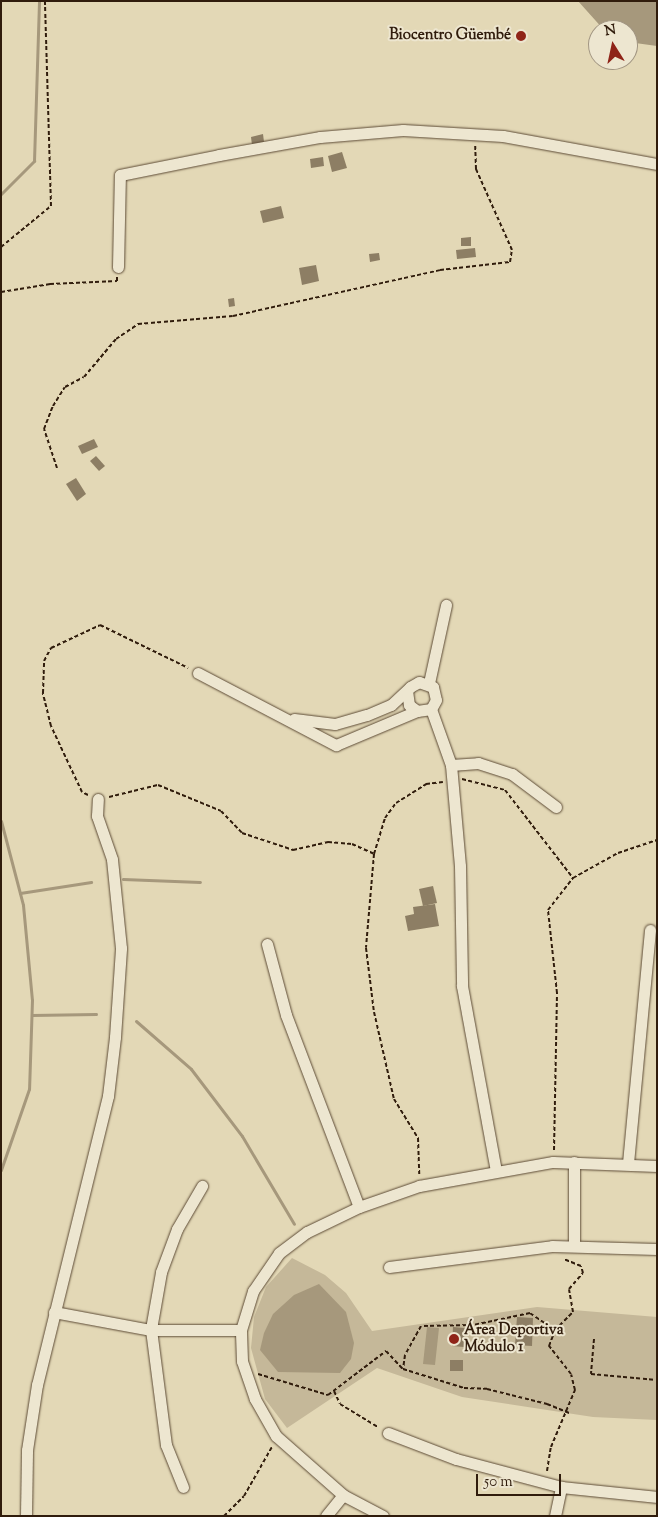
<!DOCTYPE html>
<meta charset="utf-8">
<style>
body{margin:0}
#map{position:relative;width:658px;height:1517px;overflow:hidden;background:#e3d8b6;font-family:"Sorts Mill Goudy",serif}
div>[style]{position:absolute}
.green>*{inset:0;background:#c5b899}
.water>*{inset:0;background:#a6987c}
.stream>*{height:3px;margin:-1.5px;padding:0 1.5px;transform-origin:1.5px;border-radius:1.5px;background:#a6987c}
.building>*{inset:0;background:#8d7e64}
.path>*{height:2px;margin-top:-1px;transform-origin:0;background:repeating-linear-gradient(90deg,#301c0c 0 4px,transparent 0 6.5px)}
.roads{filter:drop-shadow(0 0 1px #5d4b36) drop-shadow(0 0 1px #5d4b36)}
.street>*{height:11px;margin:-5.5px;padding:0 5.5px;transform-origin:5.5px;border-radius:5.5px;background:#ede6d0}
.dots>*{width:14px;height:14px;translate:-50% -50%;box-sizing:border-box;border:2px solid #ede6d0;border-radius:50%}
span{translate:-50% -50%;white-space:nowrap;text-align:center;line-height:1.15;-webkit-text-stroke:4px #ede6d0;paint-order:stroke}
.poi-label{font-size:15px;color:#301c0c;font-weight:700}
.right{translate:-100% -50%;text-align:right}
.left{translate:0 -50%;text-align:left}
.frame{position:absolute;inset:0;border:2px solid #301c0c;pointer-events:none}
.north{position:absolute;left:588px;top:20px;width:50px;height:50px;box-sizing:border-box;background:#ede6d0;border:1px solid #a19582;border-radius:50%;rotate:350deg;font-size:14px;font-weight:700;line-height:20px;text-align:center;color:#301c0c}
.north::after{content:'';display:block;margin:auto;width:18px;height:22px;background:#8f2418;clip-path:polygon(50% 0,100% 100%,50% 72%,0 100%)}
.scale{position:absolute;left:476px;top:1474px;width:85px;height:22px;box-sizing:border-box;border:2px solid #301c0c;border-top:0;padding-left:6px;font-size:15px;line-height:18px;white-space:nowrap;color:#301c0c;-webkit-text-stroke:4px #ede6d0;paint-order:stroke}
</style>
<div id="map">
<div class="green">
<div style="clip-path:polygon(292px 1258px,325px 1275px,346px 1293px,372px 1331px,537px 1307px,657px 1317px,657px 1420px,593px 1417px,462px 1397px,377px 1368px,287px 1428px,265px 1399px,251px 1348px,254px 1317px,266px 1287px)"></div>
</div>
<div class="water">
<div style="clip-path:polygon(578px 1px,657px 1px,657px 46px,628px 42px,628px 30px,604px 30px)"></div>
<div style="clip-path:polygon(319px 1284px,346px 1312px,354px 1343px,351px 1359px,340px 1373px,278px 1372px,260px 1350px,264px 1333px,273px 1314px,294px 1295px)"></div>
<div style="clip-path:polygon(427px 1327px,439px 1328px,435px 1365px,423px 1364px)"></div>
</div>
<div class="stream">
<div style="left:1px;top:194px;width:47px;rotate:-45deg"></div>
<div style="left:34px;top:161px;width:160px;rotate:-88.2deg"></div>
<div style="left:1px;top:821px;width:87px;rotate:75.3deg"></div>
<div style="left:23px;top:905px;width:95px;rotate:84.6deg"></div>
<div style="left:32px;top:1000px;width:89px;rotate:91.9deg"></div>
<div style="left:29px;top:1089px;width:86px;rotate:109.1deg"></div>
<div style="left:123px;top:879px;width:77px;rotate:2.2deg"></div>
<div style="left:20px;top:893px;width:72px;rotate:-8.8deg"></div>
<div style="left:32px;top:1015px;width:64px;rotate:-0.9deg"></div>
<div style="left:136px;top:1021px;width:73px;rotate:41.1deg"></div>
<div style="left:191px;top:1069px;width:84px;rotate:52.7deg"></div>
<div style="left:242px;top:1136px;width:102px;rotate:59.4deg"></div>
</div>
<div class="building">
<div style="clip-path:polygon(263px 134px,264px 142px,252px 145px,251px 137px)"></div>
<div style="clip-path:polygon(342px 152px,347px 168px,332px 172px,328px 156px)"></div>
<div style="clip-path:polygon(323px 157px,324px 166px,311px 168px,310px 159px)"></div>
<div style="clip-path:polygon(281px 206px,284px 218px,263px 223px,260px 211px)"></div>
<div style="clip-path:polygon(471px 237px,471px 246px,461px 246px,461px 238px)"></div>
<div style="clip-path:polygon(475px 248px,476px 257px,457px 259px,456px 250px)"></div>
<div style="clip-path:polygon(379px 253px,380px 260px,370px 262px,369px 254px)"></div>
<div style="clip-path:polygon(316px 265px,319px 281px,302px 285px,299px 268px)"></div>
<div style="clip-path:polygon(234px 298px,235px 306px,229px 307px,228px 299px)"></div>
<div style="clip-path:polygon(94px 439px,98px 447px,82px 454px,78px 446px)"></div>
<div style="clip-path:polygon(96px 456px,105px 466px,99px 471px,90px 461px)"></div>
<div style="clip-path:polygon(76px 478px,86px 494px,77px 501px,66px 484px)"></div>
<div style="clip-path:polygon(433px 886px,437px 903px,423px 906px,419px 889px)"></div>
<div style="clip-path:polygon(435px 904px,439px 926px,408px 931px,405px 916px,414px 914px,413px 907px)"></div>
<div style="clip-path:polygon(517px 1317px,533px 1318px,532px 1346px,515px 1345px)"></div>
<div style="clip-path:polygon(453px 1327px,465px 1328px,464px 1347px,452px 1346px)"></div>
<div style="clip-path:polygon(450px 1360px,463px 1360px,463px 1371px,450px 1371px)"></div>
</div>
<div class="path">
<div style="left:1px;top:247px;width:65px;rotate:-39.4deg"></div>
<div style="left:51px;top:206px;width:205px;rotate:-91.7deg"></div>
<div style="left:1px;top:292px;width:50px;rotate:-9.3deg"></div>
<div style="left:50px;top:284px;width:67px;rotate:-2.6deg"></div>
<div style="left:117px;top:281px;width:4px;rotate:-90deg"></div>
<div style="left:57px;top:468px;width:41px;rotate:-108.4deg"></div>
<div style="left:44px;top:429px;width:25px;rotate:-69deg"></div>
<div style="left:53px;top:406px;width:22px;rotate:-58deg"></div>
<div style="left:65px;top:387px;width:21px;rotate:-28deg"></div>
<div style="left:84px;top:377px;width:50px;rotate:-49.9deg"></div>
<div style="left:116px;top:339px;width:27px;rotate:-34deg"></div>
<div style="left:138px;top:324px;width:95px;rotate:-4.8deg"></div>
<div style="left:233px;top:316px;width:212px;rotate:-12.5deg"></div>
<div style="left:440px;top:270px;width:70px;rotate:-6.5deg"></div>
<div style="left:510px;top:262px;width:12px;rotate:-81deg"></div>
<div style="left:512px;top:250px;width:89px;rotate:-114deg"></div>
<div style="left:476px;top:169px;width:23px;rotate:-92deg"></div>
<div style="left:462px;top:779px;width:44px;rotate:14.3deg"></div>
<div style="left:505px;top:790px;width:111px;rotate:52.3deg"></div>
<div style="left:573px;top:878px;width:51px;rotate:-29.1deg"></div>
<div style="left:618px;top:853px;width:41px;rotate:-18.4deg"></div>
<div style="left:88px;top:795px;width:7px;rotate:-153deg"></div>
<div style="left:82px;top:792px;width:73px;rotate:-115.2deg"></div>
<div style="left:51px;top:726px;width:34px;rotate:-104deg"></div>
<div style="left:43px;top:693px;width:32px;rotate:-88deg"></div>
<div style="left:44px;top:661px;width:15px;rotate:-62deg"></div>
<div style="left:51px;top:648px;width:54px;rotate:-25.1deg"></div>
<div style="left:100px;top:625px;width:98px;rotate:26deg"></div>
<div style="left:109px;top:797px;width:50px;rotate:-13.8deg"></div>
<div style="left:158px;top:785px;width:68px;rotate:22.4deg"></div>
<div style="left:221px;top:811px;width:30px;rotate:46deg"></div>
<div style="left:242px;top:833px;width:54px;rotate:18.4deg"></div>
<div style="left:293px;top:850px;width:36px;rotate:-13deg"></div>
<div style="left:328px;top:842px;width:24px;rotate:5deg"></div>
<div style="left:352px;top:844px;width:24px;rotate:24deg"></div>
<div style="left:374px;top:854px;width:38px;rotate:-73deg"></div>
<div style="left:385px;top:818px;width:19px;rotate:-54deg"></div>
<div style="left:396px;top:803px;width:36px;rotate:-32deg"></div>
<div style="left:426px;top:784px;width:17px;rotate:-7deg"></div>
<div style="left:374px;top:854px;width:94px;rotate:94.9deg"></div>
<div style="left:366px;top:948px;width:64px;rotate:82.9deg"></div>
<div style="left:374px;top:1012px;width:89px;rotate:77.1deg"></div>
<div style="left:394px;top:1099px;width:46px;rotate:58.4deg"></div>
<div style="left:418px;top:1138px;width:36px;rotate:88deg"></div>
<div style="left:554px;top:1150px;width:157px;rotate:-88.9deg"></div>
<div style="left:557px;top:993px;width:83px;rotate:-96.2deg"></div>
<div style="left:548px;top:910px;width:41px;rotate:-52deg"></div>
<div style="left:555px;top:1330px;width:30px;rotate:-146deg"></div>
<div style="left:530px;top:1313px;width:58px;rotate:168.1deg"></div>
<div style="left:473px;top:1325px;width:52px;rotate:178.9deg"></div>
<div style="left:421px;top:1326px;width:33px;rotate:119deg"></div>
<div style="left:405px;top:1355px;width:14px;rotate:98deg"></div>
<div style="left:403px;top:1369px;width:64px;rotate:17.3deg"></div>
<div style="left:464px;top:1388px;width:23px;rotate:2deg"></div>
<div style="left:487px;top:1389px;width:62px;rotate:14deg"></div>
<div style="left:547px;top:1404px;width:24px;rotate:22deg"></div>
<div style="left:594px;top:1339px;width:35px;rotate:95deg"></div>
<div style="left:591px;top:1374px;width:66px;rotate:5.2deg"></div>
<div style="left:258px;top:1374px;width:73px;rotate:16.7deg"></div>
<div style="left:328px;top:1395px;width:73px;rotate:-37.2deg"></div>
<div style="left:386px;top:1351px;width:25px;rotate:47deg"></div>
<div style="left:334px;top:1391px;width:14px;rotate:65deg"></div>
<div style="left:340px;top:1404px;width:44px;rotate:31.2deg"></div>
<div style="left:547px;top:1471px;width:24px;rotate:-81deg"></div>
<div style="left:551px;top:1447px;width:62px;rotate:-67.2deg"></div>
<div style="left:575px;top:1390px;width:16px;rotate:-104deg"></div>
<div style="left:571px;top:1374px;width:36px;rotate:-128deg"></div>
<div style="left:549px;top:1346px;width:17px;rotate:-69deg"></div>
<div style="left:555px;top:1330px;width:25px;rotate:-45deg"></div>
<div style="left:573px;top:1312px;width:23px;rotate:-100deg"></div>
<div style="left:569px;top:1289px;width:21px;rotate:-49deg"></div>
<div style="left:583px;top:1273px;width:7px;rotate:-106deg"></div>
<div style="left:581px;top:1266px;width:18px;rotate:-158deg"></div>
<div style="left:224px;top:1516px;width:28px;rotate:-45deg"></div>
<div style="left:244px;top:1496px;width:56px;rotate:-60.3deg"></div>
</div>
<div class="roads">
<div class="street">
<div style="left:118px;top:267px;width:92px;rotate:-88.8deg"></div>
<div style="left:120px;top:175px;width:101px;rotate:-11.4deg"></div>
<div style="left:219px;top:155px;width:103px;rotate:-10.1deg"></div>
<div style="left:320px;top:137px;width:83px;rotate:-4.8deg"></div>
<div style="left:403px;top:130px;width:100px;rotate:3.4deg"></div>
<div style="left:503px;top:136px;width:157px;rotate:10.3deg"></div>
<div style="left:198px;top:673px;width:156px;rotate:27.6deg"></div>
<div style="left:336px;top:745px;width:88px;rotate:-22.8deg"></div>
<div style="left:429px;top:683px;width:80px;rotate:-77.7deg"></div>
<div style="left:431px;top:709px;width:59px;rotate:70.3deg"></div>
<div style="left:451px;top:765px;width:101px;rotate:84.9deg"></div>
<div style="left:460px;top:866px;width:120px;rotate:89deg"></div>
<div style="left:462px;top:986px;width:188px;rotate:79.6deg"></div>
<div style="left:294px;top:719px;width:41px;rotate:7deg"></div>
<div style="left:335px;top:724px;width:33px;rotate:-16deg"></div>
<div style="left:367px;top:715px;width:26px;rotate:-23deg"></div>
<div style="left:391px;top:705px;width:26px;rotate:-43deg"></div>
<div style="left:410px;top:687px;width:10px;rotate:-29deg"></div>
<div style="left:419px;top:682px;width:15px;rotate:20deg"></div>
<div style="left:433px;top:687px;width:13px;rotate:77deg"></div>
<div style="left:436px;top:700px;width:10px;rotate:119deg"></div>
<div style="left:431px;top:709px;width:14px;rotate:172deg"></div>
<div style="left:417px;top:711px;width:10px;rotate:-143deg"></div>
<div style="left:409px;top:705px;width:14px;rotate:-98deg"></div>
<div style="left:451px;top:765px;width:27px;rotate:-4deg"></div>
<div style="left:478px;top:763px;width:36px;rotate:18deg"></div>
<div style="left:512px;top:774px;width:55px;rotate:36.9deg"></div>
<div style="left:267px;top:944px;width:73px;rotate:75deg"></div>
<div style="left:286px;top:1015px;width:205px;rotate:69.2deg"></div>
<div style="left:628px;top:1163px;width:234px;rotate:-84.6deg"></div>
<div style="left:574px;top:1244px;width:82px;rotate:-90deg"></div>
<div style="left:389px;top:1267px;width:164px;rotate:-7.3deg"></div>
<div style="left:552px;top:1246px;width:105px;rotate:1.6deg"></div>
<div style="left:54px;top:1312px;width:99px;rotate:10.5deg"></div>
<div style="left:151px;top:1330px;width:90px"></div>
<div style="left:388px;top:1433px;width:73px;rotate:20.9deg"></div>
<div style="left:456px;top:1459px;width:109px;rotate:14.9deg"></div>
<div style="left:561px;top:1487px;width:97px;rotate:5.9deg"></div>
<div style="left:183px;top:1487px;width:45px;rotate:-112deg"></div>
<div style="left:166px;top:1445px;width:117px;rotate:-97.4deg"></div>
<div style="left:151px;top:1329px;width:58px;rotate:-80deg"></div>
<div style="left:161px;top:1272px;width:46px;rotate:-69.6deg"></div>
<div style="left:177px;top:1229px;width:50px;rotate:-59.8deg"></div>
<div style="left:26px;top:1516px;width:66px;rotate:-89.1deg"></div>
<div style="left:27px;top:1450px;width:66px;rotate:-81.3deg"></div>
<div style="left:37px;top:1385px;width:298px;rotate:-76.2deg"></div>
<div style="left:108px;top:1096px;width:59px;rotate:-83.2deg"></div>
<div style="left:115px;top:1037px;width:89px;rotate:-86.1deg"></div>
<div style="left:121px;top:948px;width:89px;rotate:-95.8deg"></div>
<div style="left:112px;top:859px;width:46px;rotate:-109.2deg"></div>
<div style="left:97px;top:816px;width:17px;rotate:-87deg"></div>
<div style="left:326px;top:1516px;width:27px;rotate:-51deg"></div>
<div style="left:383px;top:1516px;width:45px;rotate:-152.3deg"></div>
<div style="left:343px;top:1495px;width:89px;rotate:-138.6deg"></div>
<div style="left:276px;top:1436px;width:43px;rotate:-119.6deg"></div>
<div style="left:255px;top:1399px;width:40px;rotate:-108.9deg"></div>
<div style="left:242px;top:1361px;width:31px;rotate:-92deg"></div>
<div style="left:241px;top:1330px;width:41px;rotate:-72.9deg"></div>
<div style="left:253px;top:1291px;width:46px;rotate:-55.6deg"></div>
<div style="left:279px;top:1253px;width:35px;rotate:-37deg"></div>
<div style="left:307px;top:1232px;width:58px;rotate:-25.7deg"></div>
<div style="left:359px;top:1207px;width:64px;rotate:-19.3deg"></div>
<div style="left:419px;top:1186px;width:136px;rotate:-10.2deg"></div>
<div style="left:553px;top:1162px;width:104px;rotate:2.2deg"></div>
<div style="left:555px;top:1516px;width:30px;rotate:-78deg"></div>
</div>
</div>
<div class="dots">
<div style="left:521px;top:36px;background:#8f2418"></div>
<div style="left:454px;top:1339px;background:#8f2418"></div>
</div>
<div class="poi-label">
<span class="right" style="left:511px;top:36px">Biocentro Güembé</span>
<span class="left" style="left:464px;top:1339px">Área Deportiva<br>Módulo 1</span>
</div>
<div class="frame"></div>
<div class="north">N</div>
<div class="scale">50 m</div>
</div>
